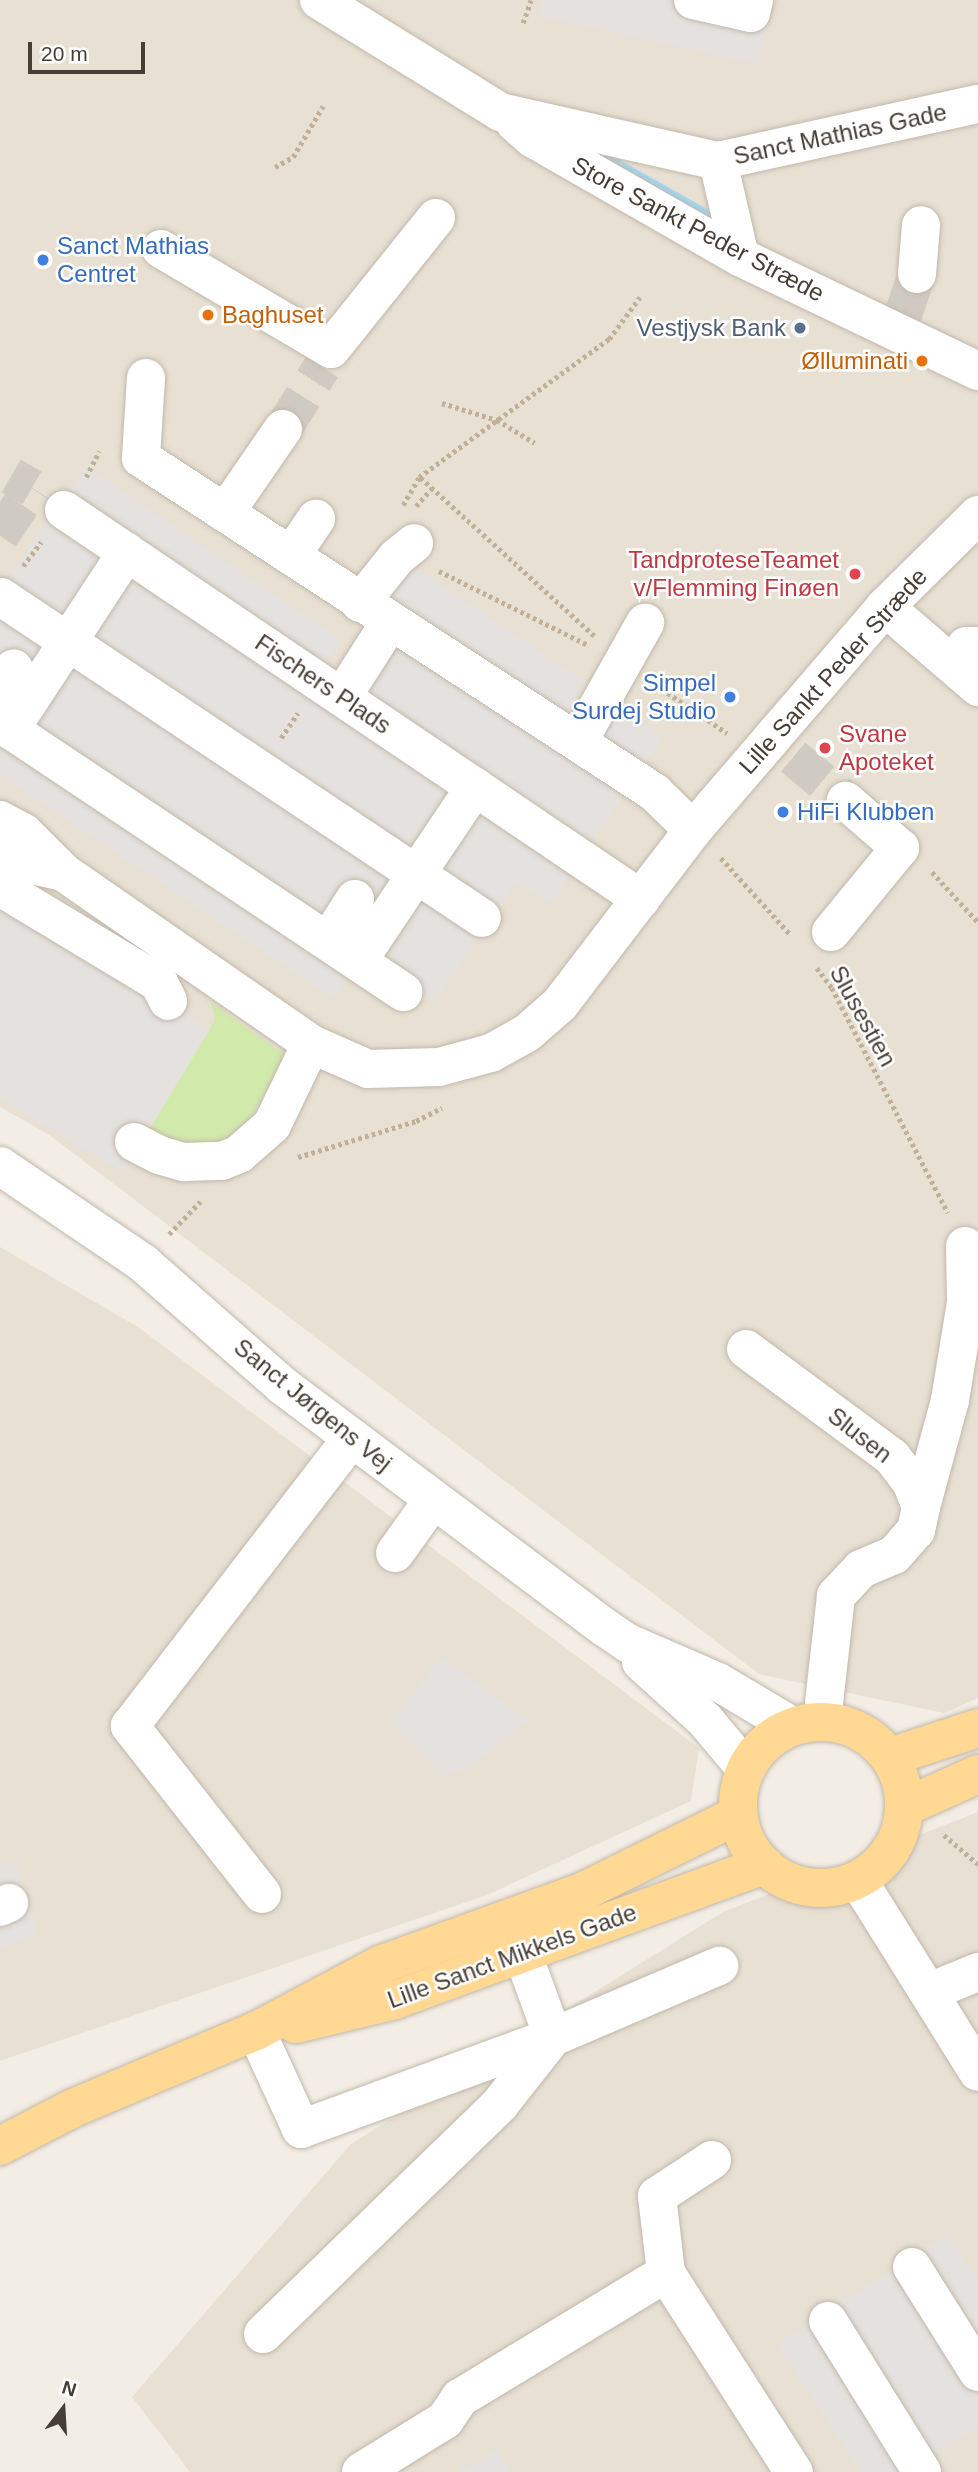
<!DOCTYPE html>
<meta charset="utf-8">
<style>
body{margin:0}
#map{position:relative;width:978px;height:2472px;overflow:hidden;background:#f3eee5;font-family:Arial,sans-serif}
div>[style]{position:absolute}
.residential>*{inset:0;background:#e7e0d3}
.green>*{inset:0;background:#d2e9ac}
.parking>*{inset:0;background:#e4e1de}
.water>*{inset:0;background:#9fd7f3}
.minor-tunnel>*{height:38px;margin-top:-19px;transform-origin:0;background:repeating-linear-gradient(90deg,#d0cbc2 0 38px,transparent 0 57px)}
.path>*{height:4.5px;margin-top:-2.25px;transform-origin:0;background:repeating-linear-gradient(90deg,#c1b098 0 3.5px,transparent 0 7px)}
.roads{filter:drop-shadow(0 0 2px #c2b8ab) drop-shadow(0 0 2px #c2b8ab)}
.minor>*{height:38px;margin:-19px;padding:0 19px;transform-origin:19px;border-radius:19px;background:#fff}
.major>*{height:38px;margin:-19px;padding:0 19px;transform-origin:19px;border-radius:19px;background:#ffd893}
.major>.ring{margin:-19px;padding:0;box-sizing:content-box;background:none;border:38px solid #ffd893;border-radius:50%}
.dots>*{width:19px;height:19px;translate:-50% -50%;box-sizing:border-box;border:4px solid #fff;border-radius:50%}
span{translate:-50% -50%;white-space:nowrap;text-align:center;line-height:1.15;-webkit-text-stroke:5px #fff;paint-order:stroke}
.street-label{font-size:24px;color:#463e35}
.shop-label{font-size:24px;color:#366cbe}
.left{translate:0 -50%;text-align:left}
.right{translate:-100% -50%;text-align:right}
.food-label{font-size:24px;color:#c56008}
.service-label{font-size:24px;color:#4e5e75}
.health-label{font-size:24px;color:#be3a42}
.north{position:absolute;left:28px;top:2374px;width:70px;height:70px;-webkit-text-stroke:5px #fff;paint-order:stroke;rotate:17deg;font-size:19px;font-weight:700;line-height:28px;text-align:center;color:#463e35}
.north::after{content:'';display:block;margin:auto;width:24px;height:32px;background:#463e35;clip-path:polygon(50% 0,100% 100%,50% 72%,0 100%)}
.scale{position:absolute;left:28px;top:42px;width:117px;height:32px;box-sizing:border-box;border:4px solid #463e35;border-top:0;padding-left:9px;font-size:21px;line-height:24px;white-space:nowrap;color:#463e35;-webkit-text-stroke:5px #fff;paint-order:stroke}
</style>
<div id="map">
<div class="residential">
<div style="clip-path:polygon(0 0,978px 0,978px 1698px,944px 1713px,759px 1674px,48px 1134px,0 1107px)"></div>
<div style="clip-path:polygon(0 1247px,138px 1327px,699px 1748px,691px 1801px,487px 1895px,0 2061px)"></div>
<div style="clip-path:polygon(978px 1812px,978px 2472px,190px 2472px,132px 2397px,351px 2144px,723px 1912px)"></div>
</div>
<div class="green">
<div style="clip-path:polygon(211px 1002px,283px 1054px,281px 1067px,253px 1113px,263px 1120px,221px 1150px,146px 1135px,215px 1020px)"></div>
</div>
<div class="parking">
<div style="clip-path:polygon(542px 0,773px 0,757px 64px,537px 16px)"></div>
<div style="clip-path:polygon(85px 466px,341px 639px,325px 663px,336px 672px,408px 562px,664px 736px,550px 904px,516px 882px,434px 1002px,410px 986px,349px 977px,334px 1000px,0 775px,0 589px)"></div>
<div style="clip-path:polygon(0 906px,210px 1029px,123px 1173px,0 1099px)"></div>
<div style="clip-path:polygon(442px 1657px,529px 1721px,474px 1765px,445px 1777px,388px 1722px)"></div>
<div style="clip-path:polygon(16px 1862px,38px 1934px,0 1950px,0 1866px)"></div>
<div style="clip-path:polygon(947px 2234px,978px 2281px,978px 2427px,909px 2472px,860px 2472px,777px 2344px)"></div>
<div style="clip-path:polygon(496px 2448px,511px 2472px,459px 2472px)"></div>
</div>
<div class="water">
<div style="clip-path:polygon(602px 150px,721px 217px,713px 232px,593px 165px)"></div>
</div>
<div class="minor-tunnel">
<div style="left:903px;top:315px;width:43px;rotate:-71.1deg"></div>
<div style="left:283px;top:429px;width:73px;rotate:-57.8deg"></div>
<div style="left:0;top:536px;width:58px;rotate:-56.3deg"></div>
<div style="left:32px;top:488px;width:24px;rotate:-150deg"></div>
<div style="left:793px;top:757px;width:69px;rotate:39.7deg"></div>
</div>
<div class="path">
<div style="left:523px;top:23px;width:24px;rotate:-71deg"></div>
<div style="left:275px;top:167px;width:21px;rotate:-29deg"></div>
<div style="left:293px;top:157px;width:59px;rotate:-59.5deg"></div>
<div style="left:442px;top:403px;width:58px;rotate:17.2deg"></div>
<div style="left:497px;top:420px;width:44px;rotate:31.2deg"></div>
<div style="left:86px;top:477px;width:29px;rotate:-63deg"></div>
<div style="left:403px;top:505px;width:32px;rotate:-60deg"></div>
<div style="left:416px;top:506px;width:24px;rotate:-48deg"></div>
<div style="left:23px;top:566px;width:30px;rotate:-53deg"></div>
<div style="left:439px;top:571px;width:166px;rotate:26.4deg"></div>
<div style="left:594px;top:636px;width:236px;rotate:-137.7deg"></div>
<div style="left:419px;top:477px;width:235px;rotate:-36deg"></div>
<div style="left:609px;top:339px;width:52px;rotate:-53.6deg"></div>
<div style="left:656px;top:685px;width:86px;rotate:34.1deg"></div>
<div style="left:281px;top:738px;width:30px;rotate:-56deg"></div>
<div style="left:721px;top:858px;width:103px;rotate:47.8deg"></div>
<div style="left:932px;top:872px;width:68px;rotate:47.4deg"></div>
<div style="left:817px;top:968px;width:25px;rotate:53deg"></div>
<div style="left:832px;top:988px;width:253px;rotate:62.7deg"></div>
<div style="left:298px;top:1157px;width:123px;rotate:-17deg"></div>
<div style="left:416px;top:1121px;width:29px;rotate:-27deg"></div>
<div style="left:169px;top:1234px;width:45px;rotate:-45.9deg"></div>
<div style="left:944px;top:1835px;width:45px;rotate:40.5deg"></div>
</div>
<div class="roads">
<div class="minor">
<div style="left:319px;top:0;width:213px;rotate:31.7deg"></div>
<div style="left:500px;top:112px;width:223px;rotate:12.7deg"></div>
<div style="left:718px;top:161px;width:266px;rotate:-12.4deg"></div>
<div style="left:693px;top:0;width:59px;rotate:12.6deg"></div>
<div style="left:751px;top:13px;width:13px;rotate:-77deg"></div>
<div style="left:515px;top:123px;width:23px;rotate:41deg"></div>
<div style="left:532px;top:138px;width:240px;rotate:29.8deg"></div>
<div style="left:740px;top:257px;width:264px;rotate:25.6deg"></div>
<div style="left:718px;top:161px;width:98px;rotate:77.1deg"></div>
<div style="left:161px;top:249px;width:197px;rotate:30.5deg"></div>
<div style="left:331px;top:349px;width:168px;rotate:-51.3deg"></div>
<div style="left:917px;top:274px;width:49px;rotate:-85.3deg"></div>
<div style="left:146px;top:378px;width:80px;rotate:93.6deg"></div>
<div style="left:141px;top:458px;width:612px;rotate:33.07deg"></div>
<div style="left:654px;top:792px;width:54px;rotate:44.3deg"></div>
<div style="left:64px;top:510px;width:696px;rotate:33.99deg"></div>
<div style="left:225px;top:513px;width:102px;rotate:-55.4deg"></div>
<div style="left:291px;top:556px;width:45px;rotate:-56deg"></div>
<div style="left:1px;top:597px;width:578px;rotate:33.72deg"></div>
<div style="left:360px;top:603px;width:59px;rotate:-51.2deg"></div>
<div style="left:397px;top:557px;width:22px;rotate:-39deg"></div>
<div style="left:885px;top:607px;width:123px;rotate:40.7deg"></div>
<div style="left:966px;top:646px;width:12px"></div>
<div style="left:0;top:688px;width:24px;rotate:-55deg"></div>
<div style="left:342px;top:697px;width:89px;rotate:-57.4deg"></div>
<div style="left:0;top:723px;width:485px;rotate:33.7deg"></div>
<div style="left:10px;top:730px;width:213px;rotate:-56.7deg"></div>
<div style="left:578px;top:742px;width:137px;rotate:-60.6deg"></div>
<div style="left:0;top:820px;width:26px;rotate:28deg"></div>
<div style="left:23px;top:832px;width:57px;rotate:45deg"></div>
<div style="left:63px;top:872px;width:302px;rotate:34.7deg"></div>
<div style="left:311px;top:1044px;width:62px;rotate:23.7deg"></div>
<div style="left:368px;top:1069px;width:71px;rotate:-1.6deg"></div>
<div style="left:439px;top:1067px;width:54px;rotate:-15.1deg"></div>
<div style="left:491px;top:1053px;width:41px;rotate:-29.1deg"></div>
<div style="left:527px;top:1033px;width:44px;rotate:-41.3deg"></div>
<div style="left:560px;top:1004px;width:219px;rotate:-52.6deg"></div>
<div style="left:693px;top:830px;width:121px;rotate:-49.3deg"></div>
<div style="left:772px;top:738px;width:173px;rotate:-49.2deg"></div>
<div style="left:885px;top:607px;width:131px;rotate:-44.7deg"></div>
<div style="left:0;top:858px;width:65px;rotate:12.5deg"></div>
<div style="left:0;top:887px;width:186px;rotate:31.1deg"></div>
<div style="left:159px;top:983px;width:20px;rotate:63deg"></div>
<div style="left:831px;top:932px;width:109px;rotate:-50.6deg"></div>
<div style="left:900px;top:848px;width:72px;rotate:-139deg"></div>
<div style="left:328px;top:941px;width:50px;rotate:-57.3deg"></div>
<div style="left:358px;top:961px;width:210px;rotate:-56.1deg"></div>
<div style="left:134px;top:1142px;width:28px;rotate:27deg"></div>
<div style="left:159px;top:1155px;width:26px;rotate:16deg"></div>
<div style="left:184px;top:1162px;width:38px;rotate:-2deg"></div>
<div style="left:222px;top:1161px;width:18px;rotate:-22deg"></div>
<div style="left:239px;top:1154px;width:44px;rotate:-41.3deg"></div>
<div style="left:272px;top:1125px;width:90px;rotate:-64.3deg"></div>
<div style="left:0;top:1166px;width:173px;rotate:34.1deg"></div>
<div style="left:143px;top:1263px;width:186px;rotate:41.3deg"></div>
<div style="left:283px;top:1386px;width:401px;rotate:36.9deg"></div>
<div style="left:604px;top:1627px;width:29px;rotate:34deg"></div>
<div style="left:628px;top:1643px;width:98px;rotate:23.4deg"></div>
<div style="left:718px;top:1682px;width:86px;rotate:30.7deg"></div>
<div style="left:746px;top:1349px;width:182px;rotate:36.5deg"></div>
<div style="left:892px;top:1457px;width:31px;rotate:53deg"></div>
<div style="left:911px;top:1482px;width:27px;rotate:68deg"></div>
<div style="left:921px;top:1507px;width:24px;rotate:102deg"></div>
<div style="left:916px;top:1530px;width:33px;rotate:131deg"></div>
<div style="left:894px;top:1555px;width:36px;rotate:157deg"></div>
<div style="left:861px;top:1569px;width:37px;rotate:133deg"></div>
<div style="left:836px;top:1596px;width:126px;rotate:96.4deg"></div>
<div style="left:921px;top:1507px;width:111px;rotate:-74.8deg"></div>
<div style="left:950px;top:1400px;width:99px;rotate:-80.7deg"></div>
<div style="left:966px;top:1302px;width:56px;rotate:-91deg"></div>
<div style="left:395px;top:1553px;width:65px;rotate:-54.4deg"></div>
<div style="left:641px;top:1662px;width:86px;rotate:42.2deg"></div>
<div style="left:705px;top:1720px;width:64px;rotate:50.1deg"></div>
<div style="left:858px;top:1880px;width:226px;rotate:58deg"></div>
<div style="left:262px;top:1894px;width:214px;rotate:-128.2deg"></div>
<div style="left:130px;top:1726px;width:364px;rotate:-52.4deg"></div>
<div style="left:0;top:1907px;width:10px;rotate:-24deg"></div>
<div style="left:929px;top:1992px;width:53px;rotate:-22.2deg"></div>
<div style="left:256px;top:2031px;width:108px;rotate:65.3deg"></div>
<div style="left:301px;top:2129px;width:268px;rotate:-20.1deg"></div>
<div style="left:553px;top:2037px;width:181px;rotate:-23.2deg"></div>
<div style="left:712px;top:2160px;width:66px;rotate:146.8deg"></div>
<div style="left:657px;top:2196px;width:78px;rotate:83.3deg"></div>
<div style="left:666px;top:2273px;width:237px;rotate:57.3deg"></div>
<div style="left:912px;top:2267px;width:124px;rotate:57.8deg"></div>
<div style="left:828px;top:2321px;width:178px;rotate:58.1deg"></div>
<div style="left:263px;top:2334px;width:330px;rotate:-44.1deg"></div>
<div style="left:500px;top:2104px;width:85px;rotate:-51.7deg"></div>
<div style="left:553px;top:2037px;width:90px;rotate:-110deg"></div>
<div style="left:361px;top:2472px;width:99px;rotate:-31.8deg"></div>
<div style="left:445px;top:2420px;width:27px;rotate:-56deg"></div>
<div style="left:460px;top:2398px;width:241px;rotate:-31.2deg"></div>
</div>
<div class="major">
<div class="ring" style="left:738px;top:1722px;width:128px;height:128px"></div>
<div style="left:890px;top:1757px;width:93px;rotate:-18.2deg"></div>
<div style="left:905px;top:1807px;width:80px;rotate:-24.3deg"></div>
<div style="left:296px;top:2024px;width:102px;rotate:-13.6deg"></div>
<div style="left:395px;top:2000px;width:393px;rotate:-20.1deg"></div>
<div style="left:0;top:2146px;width:80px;rotate:-27.5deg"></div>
<div style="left:71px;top:2109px;width:201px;rotate:-22.9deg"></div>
<div style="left:256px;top:2031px;width:140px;rotate:-28deg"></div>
<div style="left:380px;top:1965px;width:215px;rotate:-19.9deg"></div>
<div style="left:582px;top:1892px;width:174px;rotate:-26.3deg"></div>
</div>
</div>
<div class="dots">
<div style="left:43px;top:260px;background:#3f7fe0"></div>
<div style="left:208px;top:315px;background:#e8710a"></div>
<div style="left:800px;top:328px;background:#5c6f8a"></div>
<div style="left:922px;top:361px;background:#e8710a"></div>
<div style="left:855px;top:574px;background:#e0444e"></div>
<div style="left:730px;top:697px;background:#3f7fe0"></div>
<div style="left:825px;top:748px;background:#e0444e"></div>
<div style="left:783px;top:812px;background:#3f7fe0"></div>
</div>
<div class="street-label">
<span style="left:840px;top:134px;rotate:-12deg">Sanct Mathias Gade</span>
<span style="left:698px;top:229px;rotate:28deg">Store Sankt Peder Stræde</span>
<span style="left:833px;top:671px;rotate:-48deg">Lille Sankt Peder Stræde</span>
<span style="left:323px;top:684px;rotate:34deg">Fischers Plads</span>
<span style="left:863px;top:1016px;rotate:61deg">Slusestien</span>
<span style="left:313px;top:1405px;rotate:39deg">Sanct Jørgens Vej</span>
<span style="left:860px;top:1435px;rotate:38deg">Slusen</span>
<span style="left:512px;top:1956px;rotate:-20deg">Lille Sanct Mikkels Gade</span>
</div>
<div class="shop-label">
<span class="left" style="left:57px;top:260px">Sanct Mathias<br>Centret</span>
<span class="right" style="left:716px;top:697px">Simpel<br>Surdej Studio</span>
<span class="left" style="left:797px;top:812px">HiFi Klubben</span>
</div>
<div class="food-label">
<span class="left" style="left:222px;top:315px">Baghuset</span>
<span class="right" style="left:908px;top:361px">Ølluminati</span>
</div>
<div class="service-label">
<span class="right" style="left:786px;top:328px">Vestjysk Bank</span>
</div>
<div class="health-label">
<span class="right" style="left:839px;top:574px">TandproteseTeamet<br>v/Flemming Finøen</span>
<span class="left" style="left:839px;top:748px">Svane<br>Apoteket</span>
</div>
<div class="north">N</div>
<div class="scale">20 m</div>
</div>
